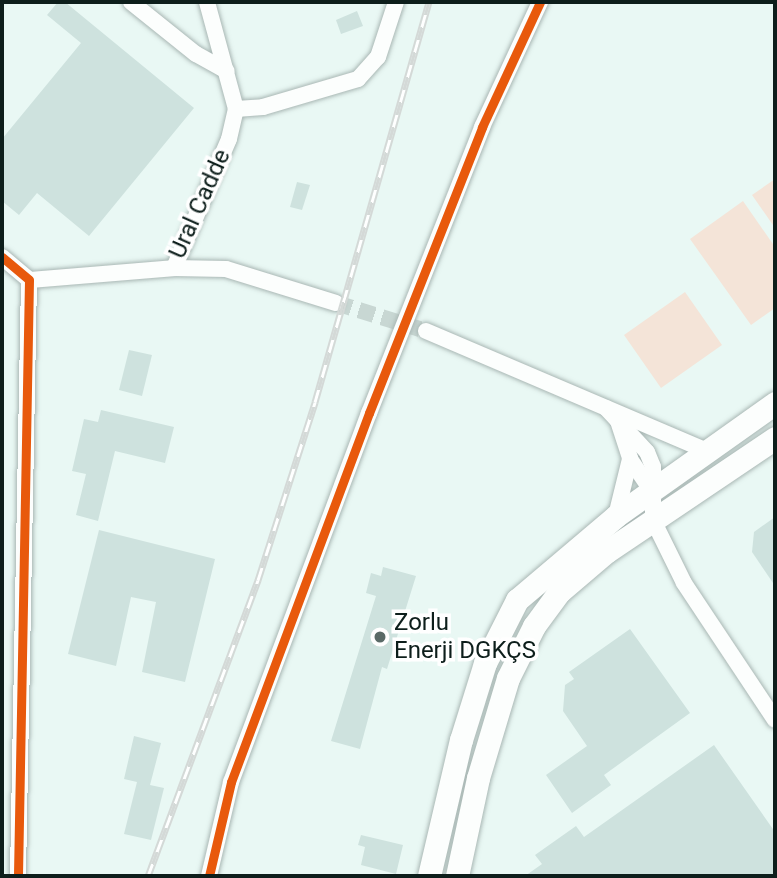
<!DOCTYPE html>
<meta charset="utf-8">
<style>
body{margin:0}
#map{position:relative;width:777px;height:878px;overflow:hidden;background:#e9f8f4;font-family:Roboto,sans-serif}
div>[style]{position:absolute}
.green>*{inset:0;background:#f4e4d8}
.building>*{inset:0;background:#cee2de}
.street-tunnel>*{height:16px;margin-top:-8px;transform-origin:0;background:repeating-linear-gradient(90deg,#c8d7d3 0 16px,transparent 0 24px)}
.roads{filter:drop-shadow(0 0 2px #a9b7b4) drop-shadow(0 0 2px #a9b7b4)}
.street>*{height:16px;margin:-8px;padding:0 8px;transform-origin:8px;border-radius:8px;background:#fcfefd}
.secondary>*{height:23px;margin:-11.5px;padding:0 11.5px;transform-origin:11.5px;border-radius:11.5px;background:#fcfefd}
.rail>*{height:7px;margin-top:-3.5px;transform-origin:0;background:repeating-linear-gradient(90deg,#fff 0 13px,#d4d9d7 0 26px);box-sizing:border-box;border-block:2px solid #d4d9d7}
.cycleway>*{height:9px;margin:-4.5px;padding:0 4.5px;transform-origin:4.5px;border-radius:4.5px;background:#e8590c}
.dots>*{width:19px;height:19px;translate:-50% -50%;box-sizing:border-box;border:4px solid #fff;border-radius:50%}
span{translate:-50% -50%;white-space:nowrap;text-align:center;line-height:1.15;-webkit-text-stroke:7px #fff;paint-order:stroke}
.street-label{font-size:24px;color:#0d1e1b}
.poi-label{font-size:24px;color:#0d1e1b}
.left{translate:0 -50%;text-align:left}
.frame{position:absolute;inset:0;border:4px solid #0d1e1b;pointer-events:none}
</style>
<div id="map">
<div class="green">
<div style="clip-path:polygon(775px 179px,775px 228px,752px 195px)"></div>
<div style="clip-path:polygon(743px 201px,775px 247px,775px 308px,751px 325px,690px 239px)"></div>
<div style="clip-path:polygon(685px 292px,722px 345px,661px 388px,624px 335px)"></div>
</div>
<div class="building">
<div style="clip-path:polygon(58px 2px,65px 2px,194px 108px,89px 236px,37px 193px,19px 215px,2px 201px,2px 139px,81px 43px,47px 15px)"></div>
<div style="clip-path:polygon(357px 11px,363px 26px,341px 34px,336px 20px)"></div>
<div style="clip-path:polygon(297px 182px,310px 185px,302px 210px,290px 207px)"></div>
<div style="clip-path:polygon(129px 350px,152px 355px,142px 396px,119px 390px)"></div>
<div style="clip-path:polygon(101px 410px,174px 427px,165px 463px,115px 451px,98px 521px,76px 515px,86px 474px,72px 471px,84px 419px,98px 422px)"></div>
<div style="clip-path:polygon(775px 517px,775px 586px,752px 552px,754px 532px)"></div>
<div style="clip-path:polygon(99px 530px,215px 559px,185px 682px,142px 672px,156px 602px,131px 597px,116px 666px,68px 654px)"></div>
<div style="clip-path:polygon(383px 567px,416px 576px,387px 669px,382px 667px,360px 749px,331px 741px,376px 596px,366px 593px,371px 573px,381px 576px)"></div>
<div style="clip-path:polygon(630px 629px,690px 713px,604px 775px,611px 785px,572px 813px,546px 775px,587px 746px,563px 711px,565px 685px,574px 679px,569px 672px)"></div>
<div style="clip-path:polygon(134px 736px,161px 743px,150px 785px,164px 788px,151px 840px,124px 834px,137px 782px,124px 779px)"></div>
<div style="clip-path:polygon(714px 745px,775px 832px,775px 876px,525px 876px,542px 864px,535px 855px,576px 826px,584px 837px)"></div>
<div style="clip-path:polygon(361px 835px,403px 845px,396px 874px,361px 865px,365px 847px,358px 845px)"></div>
</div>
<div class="street-tunnel">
<div style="left:336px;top:303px;width:94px;rotate:17.3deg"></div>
</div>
<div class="roads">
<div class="street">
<div style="left:131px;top:2px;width:83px;rotate:38.7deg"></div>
<div style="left:196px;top:54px;width:35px;rotate:29deg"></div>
<div style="left:236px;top:109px;width:27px;rotate:-4deg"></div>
<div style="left:263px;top:107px;width:99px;rotate:-16.4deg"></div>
<div style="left:358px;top:79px;width:30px;rotate:-48deg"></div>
<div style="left:378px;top:57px;width:58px;rotate:-71.9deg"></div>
<div style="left:2px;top:257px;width:35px;rotate:40deg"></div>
<div style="left:29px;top:280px;width:596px;rotate:91.06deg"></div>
<div style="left:174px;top:268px;width:52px;rotate:1.1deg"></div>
<div style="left:226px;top:269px;width:115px;rotate:17.2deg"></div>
<div style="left:29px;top:280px;width:145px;rotate:-4.7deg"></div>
<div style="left:174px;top:268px;width:140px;rotate:-66.9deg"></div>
<div style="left:229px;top:139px;width:31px;rotate:-77deg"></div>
<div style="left:236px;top:109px;width:111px;rotate:-105.2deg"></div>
<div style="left:426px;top:331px;width:306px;rotate:23.1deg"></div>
<div style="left:606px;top:408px;width:60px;rotate:47deg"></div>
<div style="left:647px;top:452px;width:16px;rotate:68deg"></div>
<div style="left:653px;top:467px;width:53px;rotate:90deg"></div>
<div style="left:653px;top:520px;width:70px;rotate:63.8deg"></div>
<div style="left:684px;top:583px;width:164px;rotate:56.4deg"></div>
<div style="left:618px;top:421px;width:40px;rotate:72deg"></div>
<div style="left:630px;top:459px;width:36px;rotate:56deg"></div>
<div style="left:616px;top:516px;width:59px;rotate:-76.2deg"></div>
<div style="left:209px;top:876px;width:97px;rotate:-76.8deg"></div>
<div style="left:231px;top:782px;width:394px;rotate:-69.5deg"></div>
<div style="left:369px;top:413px;width:308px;rotate:-68.4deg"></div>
<div style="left:482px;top:127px;width:138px;rotate:-65.1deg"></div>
</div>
<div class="secondary">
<div style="left:429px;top:876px;width:140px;rotate:-76.8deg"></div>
<div style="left:461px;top:740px;width:81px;rotate:-72.7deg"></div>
<div style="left:485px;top:663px;width:71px;rotate:-63.1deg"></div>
<div style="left:517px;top:600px;width:130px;rotate:-40.3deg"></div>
<div style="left:616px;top:516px;width:195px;rotate:-35.4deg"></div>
<div style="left:457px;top:876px;width:100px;rotate:-77.9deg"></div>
<div style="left:478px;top:778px;width:104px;rotate:-73.3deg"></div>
<div style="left:508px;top:678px;width:58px;rotate:-63.4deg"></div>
<div style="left:534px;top:626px;width:42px;rotate:-53.7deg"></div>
<div style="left:559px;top:592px;width:62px;rotate:-40.4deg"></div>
<div style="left:606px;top:552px;width:204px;rotate:-34deg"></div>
</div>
</div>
<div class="rail">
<div style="left:148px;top:876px;width:316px;rotate:-69.6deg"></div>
<div style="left:258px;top:580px;width:187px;rotate:-72.2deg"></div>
<div style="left:315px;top:402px;width:416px;rotate:-74.1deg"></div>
</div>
<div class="cycleway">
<div style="left:2px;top:257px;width:35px;rotate:40deg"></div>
<div style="left:29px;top:280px;width:596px;rotate:91.06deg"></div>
<div style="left:209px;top:876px;width:97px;rotate:-76.8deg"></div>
<div style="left:231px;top:782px;width:394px;rotate:-69.5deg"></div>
<div style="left:369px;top:413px;width:308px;rotate:-68.4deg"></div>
<div style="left:482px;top:127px;width:138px;rotate:-65.1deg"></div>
</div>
<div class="dots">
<div style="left:380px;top:637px;background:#5a6a67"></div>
</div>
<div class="street-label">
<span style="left:200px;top:204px;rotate:-66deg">Ural Cadde</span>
</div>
<div class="poi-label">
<span class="left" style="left:394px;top:637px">Zorlu<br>Enerji DGKÇS</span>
</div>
<div class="frame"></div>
</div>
